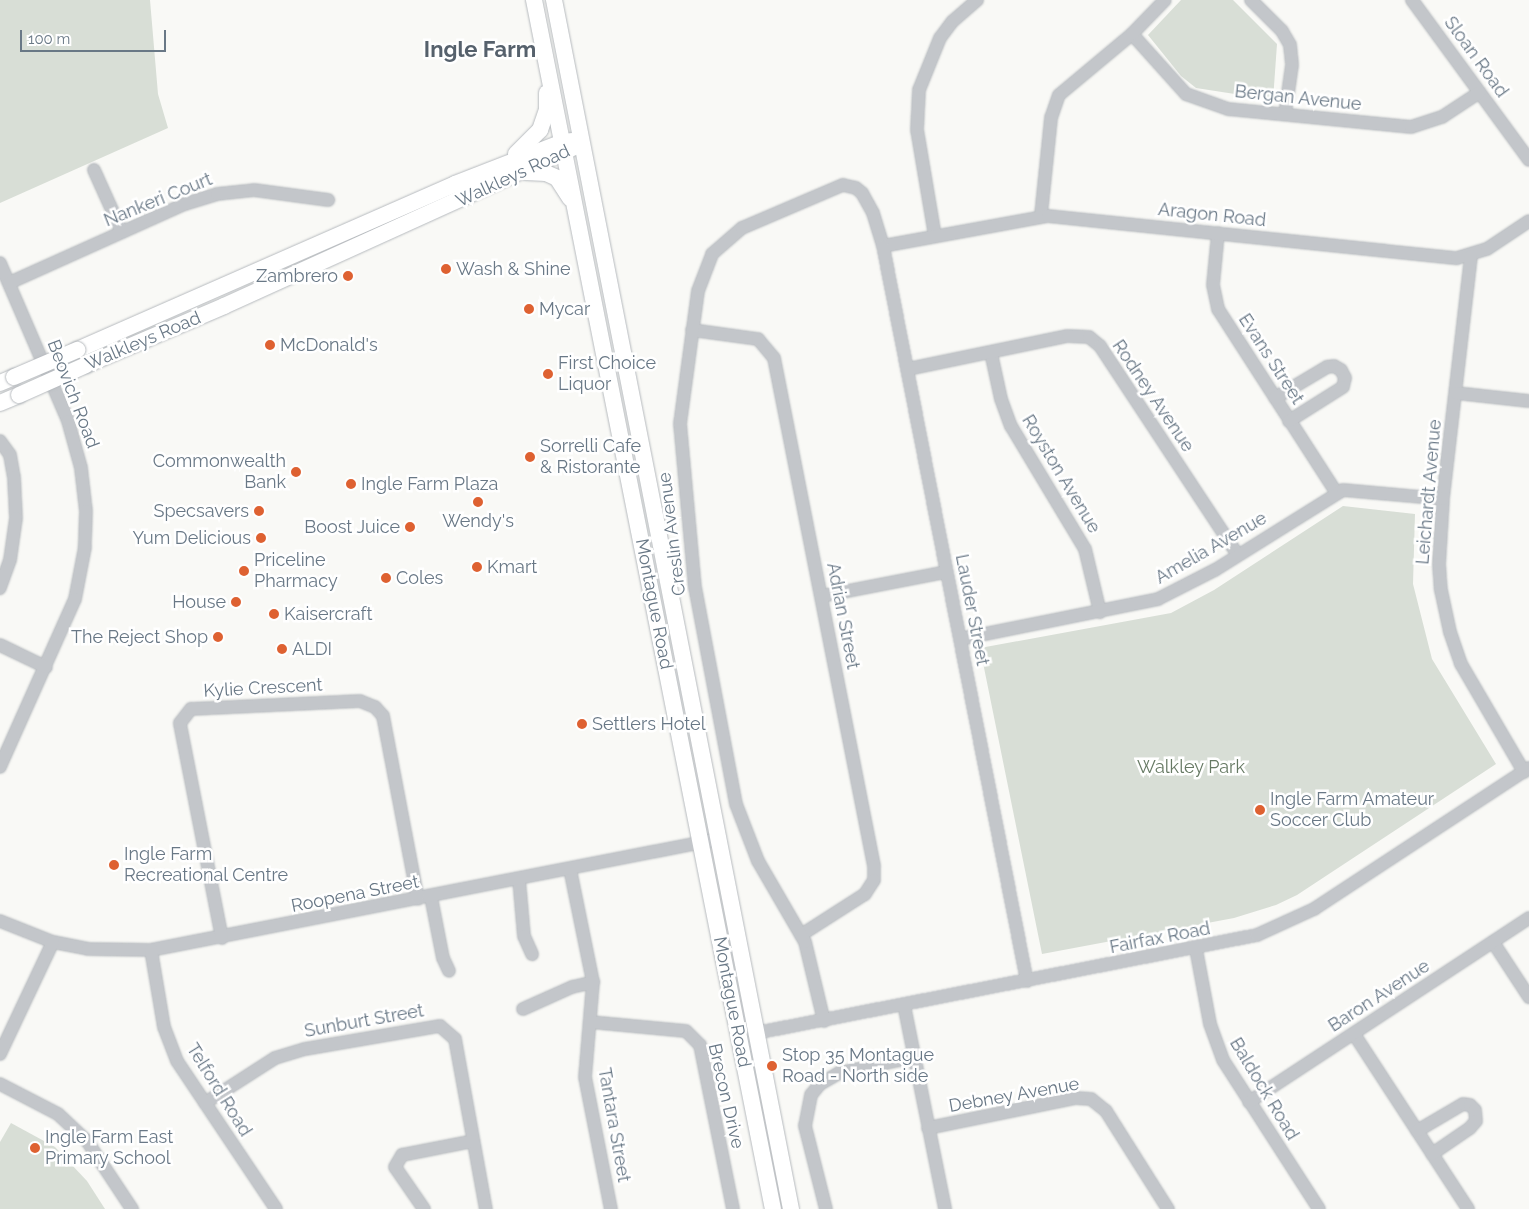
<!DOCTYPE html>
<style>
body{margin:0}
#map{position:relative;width:1529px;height:1209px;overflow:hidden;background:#f9f9f6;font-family:Raleway,sans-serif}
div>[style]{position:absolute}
.green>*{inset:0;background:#d8ded6}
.roads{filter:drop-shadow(0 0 1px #b6babe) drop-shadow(0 0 1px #b6babe)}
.minor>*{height:12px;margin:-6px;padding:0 6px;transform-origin:6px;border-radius:6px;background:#c3c6ca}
.major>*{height:16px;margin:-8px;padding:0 8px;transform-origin:8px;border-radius:8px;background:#fff}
.bridges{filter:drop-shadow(0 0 1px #b6babe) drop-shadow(0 0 1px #b6babe)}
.major-bridge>*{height:16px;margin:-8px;padding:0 8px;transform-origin:8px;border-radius:8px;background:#fff}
.dots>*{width:14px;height:14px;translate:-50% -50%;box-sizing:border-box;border:2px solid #fff;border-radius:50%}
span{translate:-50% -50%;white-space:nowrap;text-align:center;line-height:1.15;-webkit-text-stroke:5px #fff;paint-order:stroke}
.street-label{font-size:18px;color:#697886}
.poi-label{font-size:18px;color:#697886}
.left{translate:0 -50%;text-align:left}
.right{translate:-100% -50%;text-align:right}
.park-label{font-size:18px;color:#667963}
.district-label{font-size:22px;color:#56616c;font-weight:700}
.scale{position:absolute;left:20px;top:30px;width:146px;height:22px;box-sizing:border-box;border:2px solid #697886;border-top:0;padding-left:6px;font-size:15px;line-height:18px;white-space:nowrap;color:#697886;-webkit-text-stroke:4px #fff;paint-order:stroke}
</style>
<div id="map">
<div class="green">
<div style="clip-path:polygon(0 0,150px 0,158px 94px,168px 128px,0 203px)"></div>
<div style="clip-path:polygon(1181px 0,1233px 0,1277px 44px,1273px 100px,1196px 88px,1181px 76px,1148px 35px)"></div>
<div style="clip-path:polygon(1343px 506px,1415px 514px,1413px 584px,1432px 659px,1496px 764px,1297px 895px,1276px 905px,1234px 918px,1042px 954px,980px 648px,1171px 613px,1214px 590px)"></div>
<div style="clip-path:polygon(11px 1123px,55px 1147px,87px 1181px,105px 1209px,0 1209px,0 1142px)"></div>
</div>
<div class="roads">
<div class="minor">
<div style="left:1251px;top:0;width:44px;rotate:45deg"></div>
<div style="left:1282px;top:31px;width:16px;rotate:60deg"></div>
<div style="left:1290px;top:45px;width:20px;rotate:84deg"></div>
<div style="left:1292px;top:65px;width:49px;rotate:98.1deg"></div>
<div style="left:1412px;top:0;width:198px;rotate:53.8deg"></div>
<div style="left:1132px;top:34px;width:81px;rotate:48deg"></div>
<div style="left:1186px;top:94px;width:45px;rotate:19.7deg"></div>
<div style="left:1228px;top:109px;width:184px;rotate:5.6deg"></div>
<div style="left:1411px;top:127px;width:33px;rotate:-18deg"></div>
<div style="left:1442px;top:117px;width:45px;rotate:-33.3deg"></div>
<div style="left:94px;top:170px;width:68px;rotate:65.7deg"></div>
<div style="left:1041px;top:215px;width:98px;rotate:-84.1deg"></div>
<div style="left:1051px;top:118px;width:24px;rotate:-71deg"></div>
<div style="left:1059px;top:95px;width:95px;rotate:-39.9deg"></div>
<div style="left:1132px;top:34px;width:47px;rotate:-45.9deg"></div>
<div style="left:1218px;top:233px;width:52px;rotate:95.5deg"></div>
<div style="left:1213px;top:285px;width:25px;rotate:78deg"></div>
<div style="left:1218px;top:309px;width:218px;rotate:57.2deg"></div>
<div style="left:935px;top:236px;width:108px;rotate:-99.6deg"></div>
<div style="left:917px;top:130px;width:40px;rotate:-87.1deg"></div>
<div style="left:919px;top:90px;width:56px;rotate:-68deg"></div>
<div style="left:940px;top:38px;width:21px;rotate:-53deg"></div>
<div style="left:953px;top:21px;width:32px;rotate:-41deg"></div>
<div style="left:883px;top:246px;width:168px;rotate:-10.3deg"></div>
<div style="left:1048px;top:216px;width:411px;rotate:5.9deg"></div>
<div style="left:1457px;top:258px;width:31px;rotate:-17deg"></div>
<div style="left:1487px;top:249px;width:50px;rotate:-33.7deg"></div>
<div style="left:1471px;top:256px;width:245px;rotate:96.6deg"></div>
<div style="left:1443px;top:499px;width:65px;rotate:93.5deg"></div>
<div style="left:1439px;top:564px;width:26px;rotate:86deg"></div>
<div style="left:1441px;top:590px;width:43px;rotate:77.9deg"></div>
<div style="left:1450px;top:632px;width:34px;rotate:71deg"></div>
<div style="left:1461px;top:664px;width:125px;rotate:59.7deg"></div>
<div style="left:0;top:263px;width:172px;rotate:66.7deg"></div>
<div style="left:68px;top:421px;width:49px;rotate:74.5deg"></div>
<div style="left:81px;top:468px;width:43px;rotate:83.4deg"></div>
<div style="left:86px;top:511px;width:36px;rotate:92deg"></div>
<div style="left:85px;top:547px;width:53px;rotate:100.9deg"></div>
<div style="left:75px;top:599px;width:184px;rotate:114.1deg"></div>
<div style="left:9px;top:283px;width:193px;rotate:-24.2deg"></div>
<div style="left:185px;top:204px;width:34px;rotate:-17deg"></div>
<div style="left:217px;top:194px;width:37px;rotate:-6deg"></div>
<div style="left:254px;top:190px;width:75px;rotate:7.7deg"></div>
<div style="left:692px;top:330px;width:67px;rotate:7.8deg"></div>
<div style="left:758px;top:339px;width:25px;rotate:50deg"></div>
<div style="left:774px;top:358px;width:518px;rotate:78.86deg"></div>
<div style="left:874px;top:866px;width:14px;rotate:90deg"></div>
<div style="left:874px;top:880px;width:17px;rotate:123deg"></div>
<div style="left:865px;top:894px;width:76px;rotate:147.4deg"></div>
<div style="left:991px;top:353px;width:47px;rotate:77.7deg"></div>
<div style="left:1001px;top:399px;width:29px;rotate:70deg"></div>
<div style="left:1011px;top:426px;width:144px;rotate:59deg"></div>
<div style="left:1085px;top:549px;width:65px;rotate:76.6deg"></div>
<div style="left:908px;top:369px;width:163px;rotate:-11.7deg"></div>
<div style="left:1068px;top:336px;width:21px;rotate:3deg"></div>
<div style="left:1089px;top:337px;width:14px;rotate:39deg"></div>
<div style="left:1100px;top:346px;width:250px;rotate:56.6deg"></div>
<div style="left:1456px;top:393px;width:73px;rotate:6.3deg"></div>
<div style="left:1275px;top:398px;width:61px;rotate:-30.8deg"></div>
<div style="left:1327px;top:367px;width:7px;rotate:-8deg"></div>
<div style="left:1334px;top:366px;width:8px;rotate:30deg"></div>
<div style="left:1341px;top:370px;width:9px;rotate:63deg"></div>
<div style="left:1345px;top:378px;width:9px;rotate:103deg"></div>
<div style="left:1343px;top:387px;width:64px;rotate:147.8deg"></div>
<div style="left:0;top:441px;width:17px;rotate:54deg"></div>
<div style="left:10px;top:455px;width:22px;rotate:80deg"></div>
<div style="left:14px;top:477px;width:41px;rotate:87.2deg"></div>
<div style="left:16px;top:518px;width:42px;rotate:98.1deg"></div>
<div style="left:10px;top:560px;width:30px;rotate:110deg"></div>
<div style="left:822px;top:596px;width:126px;rotate:-11deg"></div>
<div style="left:960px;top:639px;width:202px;rotate:-11.4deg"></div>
<div style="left:1158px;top:599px;width:64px;rotate:-27deg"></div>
<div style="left:1215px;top:570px;width:151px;rotate:-32deg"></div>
<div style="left:1343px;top:490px;width:100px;rotate:5.1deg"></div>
<div style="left:0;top:645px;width:51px;rotate:25.6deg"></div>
<div style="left:570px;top:869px;width:115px;rotate:78.5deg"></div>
<div style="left:593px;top:982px;width:95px;rotate:94.8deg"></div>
<div style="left:585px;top:1077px;width:135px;rotate:78.9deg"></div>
<div style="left:519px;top:879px;width:57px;rotate:85deg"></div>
<div style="left:524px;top:936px;width:20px;rotate:66deg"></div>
<div style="left:431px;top:897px;width:62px;rotate:78.9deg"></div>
<div style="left:443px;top:958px;width:14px;rotate:65deg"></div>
<div style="left:0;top:921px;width:57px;rotate:21.6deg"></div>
<div style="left:53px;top:942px;width:36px;rotate:11deg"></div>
<div style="left:88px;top:949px;width:63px;rotate:0.9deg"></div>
<div style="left:151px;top:950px;width:579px;rotate:-11.06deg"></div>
<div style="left:222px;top:938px;width:219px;rotate:-101.1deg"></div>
<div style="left:180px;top:723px;width:18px;rotate:-52deg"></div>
<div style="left:191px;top:709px;width:169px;rotate:-2.7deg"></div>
<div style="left:360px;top:701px;width:16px;rotate:22deg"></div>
<div style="left:375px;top:707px;width:12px;rotate:48deg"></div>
<div style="left:383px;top:716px;width:186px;rotate:79.2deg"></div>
<div style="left:1493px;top:942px;width:66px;rotate:56.8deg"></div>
<div style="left:1196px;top:949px;width:76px;rotate:79.4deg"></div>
<div style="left:1210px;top:1024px;width:38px;rotate:70deg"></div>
<div style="left:1223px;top:1060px;width:177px;rotate:57.2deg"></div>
<div style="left:151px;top:950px;width:78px;rotate:80.4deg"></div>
<div style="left:164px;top:1027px;width:36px;rotate:69deg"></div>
<div style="left:177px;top:1061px;width:178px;rotate:56.2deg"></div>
<div style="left:904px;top:1005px;width:208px;rotate:78.6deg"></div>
<div style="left:523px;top:1009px;width:54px;rotate:-24.2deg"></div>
<div style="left:572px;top:987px;width:22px;rotate:-13deg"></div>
<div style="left:824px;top:1021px;width:81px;rotate:-103.5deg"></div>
<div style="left:805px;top:942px;width:94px;rotate:-120.1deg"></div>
<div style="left:758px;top:861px;width:61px;rotate:-111.1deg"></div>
<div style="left:736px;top:804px;width:220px;rotate:-100.7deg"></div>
<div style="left:695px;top:588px;width:165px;rotate:-95.2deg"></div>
<div style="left:680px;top:424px;width:134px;rotate:-82.3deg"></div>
<div style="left:698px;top:291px;width:40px;rotate:-69deg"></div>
<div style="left:712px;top:254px;width:40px;rotate:-41deg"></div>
<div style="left:742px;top:228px;width:110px;rotate:-23.1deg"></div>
<div style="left:843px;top:185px;width:13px;rotate:13deg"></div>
<div style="left:856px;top:188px;width:8px;rotate:40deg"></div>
<div style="left:862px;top:193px;width:23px;rotate:61deg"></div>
<div style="left:873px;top:213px;width:34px;rotate:73deg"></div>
<div style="left:883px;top:246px;width:749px;rotate:78.92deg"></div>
<div style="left:590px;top:1022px;width:96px;rotate:5.4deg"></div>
<div style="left:686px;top:1031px;width:20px;rotate:45deg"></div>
<div style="left:700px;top:1045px;width:167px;rotate:78.6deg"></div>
<div style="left:756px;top:1033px;width:510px;rotate:-11.07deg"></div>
<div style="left:1257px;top:935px;width:63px;rotate:-24.5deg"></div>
<div style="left:1314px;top:909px;width:257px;rotate:-33.3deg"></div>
<div style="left:1354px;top:1034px;width:209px;rotate:56.9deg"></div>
<div style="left:0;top:1054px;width:124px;rotate:-64.7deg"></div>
<div style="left:0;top:1084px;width:65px;rotate:27.3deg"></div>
<div style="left:58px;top:1114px;width:40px;rotate:43deg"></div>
<div style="left:87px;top:1141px;width:82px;rotate:56.5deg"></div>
<div style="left:1249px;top:1102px;width:335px;rotate:-33.3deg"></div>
<div style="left:205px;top:1103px;width:83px;rotate:-32.7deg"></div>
<div style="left:275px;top:1058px;width:31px;rotate:-17deg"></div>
<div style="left:305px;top:1049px;width:137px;rotate:-9.7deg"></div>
<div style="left:440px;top:1026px;width:20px;rotate:41deg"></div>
<div style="left:455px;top:1039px;width:173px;rotate:79.7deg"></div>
<div style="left:928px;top:1128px;width:151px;rotate:-11.5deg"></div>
<div style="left:1076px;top:1098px;width:15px;rotate:4deg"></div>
<div style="left:1091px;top:1099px;width:19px;rotate:39deg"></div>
<div style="left:1106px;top:1111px;width:116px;rotate:57.7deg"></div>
<div style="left:1417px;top:1131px;width:53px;rotate:-30.4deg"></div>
<div style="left:1463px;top:1104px;width:7px;rotate:8deg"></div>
<div style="left:1470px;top:1105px;width:7px;rotate:45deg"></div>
<div style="left:1475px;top:1110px;width:11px;rotate:85deg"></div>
<div style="left:1476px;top:1121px;width:9px;rotate:131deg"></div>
<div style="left:1470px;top:1128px;width:46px;rotate:145.6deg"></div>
<div style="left:424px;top:1209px;width:51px;rotate:-124.6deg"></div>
<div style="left:395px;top:1167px;width:14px;rotate:-60deg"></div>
<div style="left:402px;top:1155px;width:72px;rotate:-11.2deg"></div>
<div style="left:826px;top:1209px;width:86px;rotate:-104.2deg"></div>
<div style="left:805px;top:1126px;width:32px;rotate:-79deg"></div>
<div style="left:811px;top:1095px;width:14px;rotate:-51deg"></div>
<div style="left:820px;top:1084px;width:22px;rotate:-30deg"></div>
<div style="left:839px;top:1073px;width:77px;rotate:-12deg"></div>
</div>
<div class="major">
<div style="left:534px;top:0;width:1232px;rotate:78.82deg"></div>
<div style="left:554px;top:0;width:1232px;rotate:78.91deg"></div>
<div style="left:516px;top:154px;width:34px;rotate:-45deg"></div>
<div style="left:540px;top:130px;width:21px;rotate:-71deg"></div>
<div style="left:547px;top:110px;width:17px;rotate:-90deg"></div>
<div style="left:526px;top:172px;width:20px;rotate:3deg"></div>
<div style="left:546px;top:173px;width:12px;rotate:24deg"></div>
<div style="left:557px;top:178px;width:24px;rotate:57deg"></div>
<div style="left:77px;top:350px;width:413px;rotate:-23.7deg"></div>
<div style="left:455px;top:184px;width:116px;rotate:-21.3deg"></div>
<div style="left:563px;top:142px;width:10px;rotate:-6deg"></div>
<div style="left:86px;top:365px;width:150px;rotate:-23.1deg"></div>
<div style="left:224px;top:306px;width:383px;rotate:-24.4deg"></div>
<div style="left:0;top:383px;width:15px;rotate:-23deg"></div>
<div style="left:0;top:403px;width:21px;rotate:-23deg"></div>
</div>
</div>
<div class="bridges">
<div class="major-bridge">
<div style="left:14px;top:377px;width:69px;rotate:-23.2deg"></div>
<div style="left:19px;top:395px;width:73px;rotate:-24.1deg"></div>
</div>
</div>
<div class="dots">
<div style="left:446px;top:269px;background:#de6131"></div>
<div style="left:348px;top:276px;background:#de6131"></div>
<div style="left:529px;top:309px;background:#de6131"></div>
<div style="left:270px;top:345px;background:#de6131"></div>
<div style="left:548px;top:374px;background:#de6131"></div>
<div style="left:530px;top:457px;background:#de6131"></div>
<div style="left:296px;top:472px;background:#de6131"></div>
<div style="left:351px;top:484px;background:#de6131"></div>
<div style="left:478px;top:502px;background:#de6131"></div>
<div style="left:259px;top:511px;background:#de6131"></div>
<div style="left:410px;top:527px;background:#de6131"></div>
<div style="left:261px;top:538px;background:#de6131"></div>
<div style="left:477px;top:567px;background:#de6131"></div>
<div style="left:244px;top:571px;background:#de6131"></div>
<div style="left:386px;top:578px;background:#de6131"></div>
<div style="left:236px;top:602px;background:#de6131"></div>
<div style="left:274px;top:614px;background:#de6131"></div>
<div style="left:218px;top:637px;background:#de6131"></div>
<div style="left:282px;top:649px;background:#de6131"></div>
<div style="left:582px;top:724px;background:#de6131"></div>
<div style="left:1260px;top:810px;background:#de6131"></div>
<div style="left:114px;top:865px;background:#de6131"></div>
<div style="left:772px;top:1066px;background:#de6131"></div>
<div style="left:35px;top:1148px;background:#de6131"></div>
</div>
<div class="street-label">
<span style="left:1476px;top:57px;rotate:54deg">Sloan Road</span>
<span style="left:1298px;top:98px;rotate:6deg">Bergan Avenue</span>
<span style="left:513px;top:176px;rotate:-25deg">Walkleys Road</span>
<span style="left:158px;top:200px;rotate:-22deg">Nankeri Court</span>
<span style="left:1212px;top:215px;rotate:6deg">Aragon Road</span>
<span style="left:143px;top:341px;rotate:-23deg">Walkleys Road</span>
<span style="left:1271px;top:359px;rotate:57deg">Evans Street</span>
<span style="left:73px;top:394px;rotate:69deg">Beovich Road</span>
<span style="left:1153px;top:396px;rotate:56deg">Rodney Avenue</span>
<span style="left:1061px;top:474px;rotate:59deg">Royston Avenue</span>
<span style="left:1429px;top:492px;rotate:-85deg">Leichardt Avenue</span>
<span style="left:672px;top:534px;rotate:-97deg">Creslin Avenue</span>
<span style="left:1211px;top:548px;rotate:-30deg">Amelia Avenue</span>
<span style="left:654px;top:604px;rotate:79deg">Montague Road</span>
<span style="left:972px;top:610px;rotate:79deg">Lauder Street</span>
<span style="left:843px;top:616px;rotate:79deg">Adrian Street</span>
<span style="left:263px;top:688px;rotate:-3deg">Kylie Crescent</span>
<span style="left:355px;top:894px;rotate:-11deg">Roopena Street</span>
<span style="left:1160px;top:938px;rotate:-11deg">Fairfax Road</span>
<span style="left:1379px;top:996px;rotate:-33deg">Baron Avenue</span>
<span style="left:732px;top:1002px;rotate:79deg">Montague Road</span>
<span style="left:364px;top:1021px;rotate:-10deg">Sunburt Street</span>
<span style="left:1264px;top:1089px;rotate:59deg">Baldock Road</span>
<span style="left:219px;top:1090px;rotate:58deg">Telford Road</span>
<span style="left:1014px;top:1095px;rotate:-10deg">Debney Avenue</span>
<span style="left:726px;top:1096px;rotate:77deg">Brecon Drive</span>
<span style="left:614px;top:1125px;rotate:80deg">Tantara Street</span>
</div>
<div class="poi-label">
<span class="left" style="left:456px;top:269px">Wash &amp; Shine</span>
<span class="right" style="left:338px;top:276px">Zambrero</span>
<span class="left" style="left:539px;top:309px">Mycar</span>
<span class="left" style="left:280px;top:345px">McDonald's</span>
<span class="left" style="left:558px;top:374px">First Choice<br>Liquor</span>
<span class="left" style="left:540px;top:457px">Sorrelli Cafe<br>&amp; Ristorante</span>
<span class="right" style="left:286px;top:472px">Commonwealth<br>Bank</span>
<span class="left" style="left:361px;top:484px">Ingle Farm Plaza</span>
<span class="right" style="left:249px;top:511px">Specsavers</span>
<span style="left:478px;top:521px">Wendy's</span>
<span class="right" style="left:400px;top:527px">Boost Juice</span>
<span class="right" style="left:251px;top:538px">Yum Delicious</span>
<span class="left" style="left:254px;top:571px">Priceline<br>Pharmacy</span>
<span class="left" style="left:487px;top:567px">Kmart</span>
<span class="left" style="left:396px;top:578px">Coles</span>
<span class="right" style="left:226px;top:602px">House</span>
<span class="left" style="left:284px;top:614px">Kaisercraft</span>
<span class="right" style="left:208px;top:637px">The Reject Shop</span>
<span class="left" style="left:292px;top:649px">ALDI</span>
<span class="left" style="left:592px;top:724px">Settlers Hotel</span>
<span class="left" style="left:1270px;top:810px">Ingle Farm Amateur<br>Soccer Club</span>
<span class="left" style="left:124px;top:865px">Ingle Farm<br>Recreational Centre</span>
<span class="left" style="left:782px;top:1066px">Stop 35 Montague<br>Road - North side</span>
<span class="left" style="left:45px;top:1148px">Ingle Farm East<br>Primary School</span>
</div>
<div class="park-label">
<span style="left:1191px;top:767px">Walkley Park</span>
</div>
<div class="district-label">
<span style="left:480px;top:50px">Ingle Farm</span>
</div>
<div class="scale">100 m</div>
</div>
